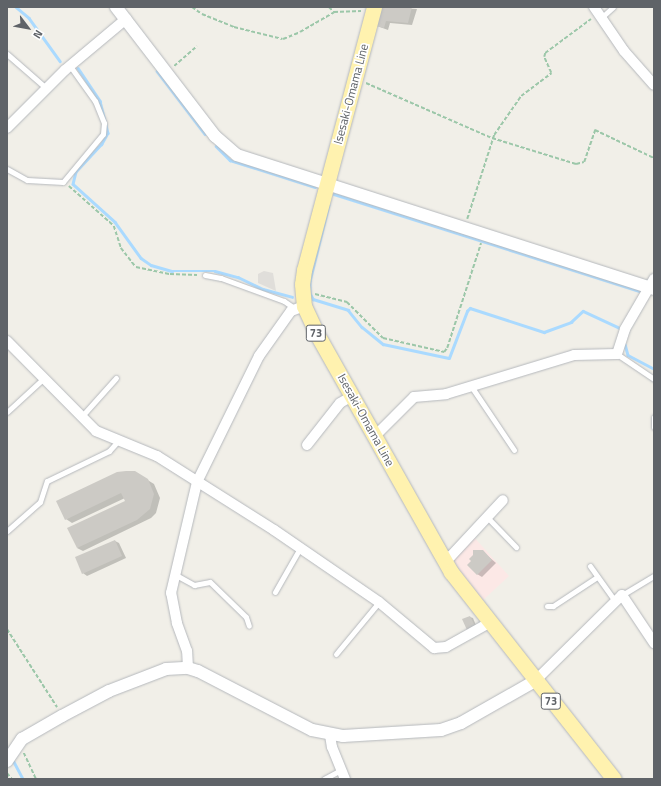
<!DOCTYPE html>
<style>
body{margin:0}
#map{position:relative;width:661px;height:786px;overflow:hidden;background:#f1efe8;font-family:"Titillium Web",sans-serif}
div>[style]{position:absolute}
.industrial>*{inset:0;background:#e0deda}
.medical>*{inset:0;background:#fce8e6}
.shadow>*{inset:0;background:#0003}
.stream>*{height:2.5px;margin:-1.25px;padding:0 1.25px;transform-origin:1.25px;border-radius:1.25px;background:#aadaff}
.building>*{inset:0;background:#cccac5}
.path>*{height:1.5px;margin-top:-0.75px;transform-origin:0;background:repeating-linear-gradient(90deg,#9cc7a9 0 4px,transparent 0 6px)}
.roads{filter:drop-shadow(0 0 1px #b5b8bc) drop-shadow(0 0 1px #b5b8bc)}
.service>*{height:5px;margin:-2.5px;padding:0 2.5px;transform-origin:2.5px;border-radius:2.5px;background:#fff}
.minor>*{height:10px;margin:-5px;padding:0 5px;transform-origin:5px;border-radius:5px;background:#fff}
.tertiary>*{height:12px;margin:-6px;padding:0 6px;transform-origin:6px;border-radius:6px;background:#fff}
.primary>*{height:15px;margin:-7.5px;padding:0 7.5px;transform-origin:7.5px;border-radius:7.5px;background:#fff2af}
span{translate:-50% -50%;white-space:nowrap;text-align:center;line-height:1.15;-webkit-text-stroke:3.5px #fff;paint-order:stroke}
.shield-label span{padding:1px 3px;background:#fff;border:1px solid;border-radius:3px;-webkit-text-stroke-width:0}
.shield-label{font-size:11px;color:#5f6368;font-weight:700}
.street-label{font-size:12px;color:#5f6368}
.frame{position:absolute;inset:0;border:8px solid #5f6368;pointer-events:none}
.north{position:absolute;left:8px;top:8px;width:40px;height:40px;-webkit-text-stroke:3px #fff;paint-order:stroke;rotate:122deg;font-size:11px;font-weight:700;line-height:16px;text-align:center;color:#5f6368}
.north::after{content:'';display:block;margin:auto;width:14px;height:18px;background:#5f6368;clip-path:polygon(50% 0,100% 100%,50% 72%,0 100%)}
</style>
<div id="map">
<div class="industrial">
<div style="clip-path:polygon(264px 271px,273px 273px,276px 291px,258px 283px,258px 274px)"></div>
</div>
<div class="medical">
<div style="clip-path:polygon(473px 536px,509px 576px,481px 602px,452px 559px)"></div>
</div>
<div class="shadow">
<div style="clip-path:polygon(382px 7px,417px 9px,412px 25px,390px 23px,388px 30px,377px 26px)"></div>
<div style="clip-path:polygon(141px 476px,154px 484px,160px 498px,156px 513px,151px 518px,83px 551px,77px 548px,127px 502px,125px 498px,72px 523px,66px 519px)"></div>
<div style="clip-path:polygon(115px 541px,119px 543px,126px 558px,87px 576px,83px 573px)"></div>
<div style="clip-path:polygon(482px 551px,496px 563px,482px 577px,477px 574px)"></div>
<div style="clip-path:polygon(470px 617px,473px 618px,477px 628px,468px 629px)"></div>
</div>
<div class="stream">
<div style="left:16px;top:7px;width:17px;rotate:40deg"></div>
<div style="left:29px;top:18px;width:53px;rotate:54.2deg"></div>
<div style="left:78px;top:68px;width:40px;rotate:56deg"></div>
<div style="left:100px;top:101px;width:33px;rotate:76deg"></div>
<div style="left:108px;top:133px;width:13px;rotate:119deg"></div>
<div style="left:102px;top:144px;width:38px;rotate:133deg"></div>
<div style="left:76px;top:172px;width:12px;rotate:104deg"></div>
<div style="left:73px;top:184px;width:57px;rotate:42.1deg"></div>
<div style="left:115px;top:222px;width:44px;rotate:54.2deg"></div>
<div style="left:141px;top:258px;width:12px;rotate:35deg"></div>
<div style="left:151px;top:265px;width:22px;rotate:16deg"></div>
<div style="left:172px;top:271px;width:43px"></div>
<div style="left:215px;top:271px;width:24px;rotate:15deg"></div>
<div style="left:238px;top:277px;width:28px;rotate:26deg"></div>
<div style="left:263px;top:289px;width:30px;rotate:15deg"></div>
<div style="left:157px;top:71px;width:79px;rotate:52.7deg"></div>
<div style="left:216px;top:146px;width:20px;rotate:45deg"></div>
<div style="left:230px;top:160px;width:89px;rotate:17.6deg"></div>
<div style="left:334px;top:194px;width:321px;rotate:17.6deg"></div>
<div style="left:329px;top:205px;width:78px;rotate:104deg"></div>
<div style="left:310px;top:281px;width:12px;rotate:90deg"></div>
<div style="left:310px;top:293px;width:7px;rotate:63deg"></div>
<div style="left:313px;top:299px;width:37px;rotate:17deg"></div>
<div style="left:348px;top:310px;width:22px;rotate:51deg"></div>
<div style="left:362px;top:327px;width:27px;rotate:39deg"></div>
<div style="left:383px;top:344px;width:67px;rotate:12deg"></div>
<div style="left:449px;top:358px;width:50px;rotate:-69deg"></div>
<div style="left:467px;top:311px;width:4px;rotate:-45deg"></div>
<div style="left:470px;top:308px;width:78px;rotate:18deg"></div>
<div style="left:544px;top:332px;width:29px;rotate:-20deg"></div>
<div style="left:571px;top:322px;width:16px;rotate:-43deg"></div>
<div style="left:583px;top:311px;width:41px;rotate:24.7deg"></div>
<div style="left:625px;top:344px;width:11px;rotate:75deg"></div>
<div style="left:628px;top:355px;width:30px;rotate:28deg"></div>
<div style="left:13px;top:760px;width:21px;rotate:62deg"></div>
</div>
<div class="building">
<div style="clip-path:polygon(381px 7px,412px 7px,408px 23px,386px 21px,384px 28px,376px 26px)"></div>
<div style="clip-path:polygon(126px 471px,135px 471px,148px 479px,154px 494px,150px 509px,137px 520px,77px 548px,67px 528px,125px 501px,121px 493px,65px 520px,56px 501px,117px 472px)"></div>
<div style="clip-path:polygon(115px 540px,122px 556px,82px 574px,75px 557px)"></div>
<div style="clip-path:polygon(473px 550px,483px 550px,492px 560px,477px 575px,467px 565px,471px 561px,469px 559px,473px 555px)"></div>
<div style="clip-path:polygon(470px 616px,475px 626px,467px 630px,462px 619px)"></div>
</div>
<div class="path">
<div style="left:192px;top:7px;width:12px;rotate:35deg"></div>
<div style="left:202px;top:14px;width:35px;rotate:22deg"></div>
<div style="left:234px;top:27px;width:50px;rotate:13.8deg"></div>
<div style="left:283px;top:39px;width:18px;rotate:-22deg"></div>
<div style="left:300px;top:32px;width:39px;rotate:-30deg"></div>
<div style="left:334px;top:12px;width:27px;rotate:-2deg"></div>
<div style="left:329px;top:7px;width:7px;rotate:45deg"></div>
<div style="left:174px;top:66px;width:30px;rotate:-41deg"></div>
<div style="left:366px;top:83px;width:137px;rotate:23.6deg"></div>
<div style="left:492px;top:138px;width:88px;rotate:17.2deg"></div>
<div style="left:576px;top:164px;width:8px;rotate:-14deg"></div>
<div style="left:584px;top:162px;width:34px;rotate:-71deg"></div>
<div style="left:595px;top:130px;width:65px;rotate:25.4deg"></div>
<div style="left:69px;top:186px;width:60px;rotate:41.6deg"></div>
<div style="left:114px;top:226px;width:23px;rotate:72deg"></div>
<div style="left:121px;top:248px;width:24px;rotate:52deg"></div>
<div style="left:136px;top:267px;width:35px;rotate:12deg"></div>
<div style="left:170px;top:274px;width:27px;rotate:2deg"></div>
<div style="left:467px;top:219px;width:88px;rotate:-72.2deg"></div>
<div style="left:494px;top:135px;width:47px;rotate:-55.3deg"></div>
<div style="left:521px;top:96px;width:38px;rotate:-37deg"></div>
<div style="left:551px;top:73px;width:17px;rotate:-114deg"></div>
<div style="left:544px;top:57px;width:4px;rotate:-76deg"></div>
<div style="left:545px;top:53px;width:57px;rotate:-36.5deg"></div>
<div style="left:315px;top:294px;width:33px;rotate:14deg"></div>
<div style="left:347px;top:302px;width:51px;rotate:45deg"></div>
<div style="left:383px;top:338px;width:63px;rotate:12.9deg"></div>
<div style="left:444px;top:352px;width:5px;rotate:-53deg"></div>
<div style="left:447px;top:348px;width:110px;rotate:-72.1deg"></div>
<div style="left:7px;top:629px;width:93px;rotate:57.3deg"></div>
<div style="left:24px;top:753px;width:29px;rotate:65deg"></div>
<div style="left:7px;top:773px;width:8px;rotate:50deg"></div>
</div>
<div class="roads">
<div class="service">
<div style="left:602px;top:17px;width:15px;rotate:-42deg"></div>
<div style="left:7px;top:54px;width:52px;rotate:41.1deg"></div>
<div style="left:7px;top:169px;width:23px;rotate:29deg"></div>
<div style="left:27px;top:180px;width:36px;rotate:3deg"></div>
<div style="left:63px;top:182px;width:62px;rotate:-50.2deg"></div>
<div style="left:103px;top:134px;width:11px;rotate:-85deg"></div>
<div style="left:104px;top:123px;width:24px;rotate:-112deg"></div>
<div style="left:95px;top:101px;width:43px;rotate:-125.5deg"></div>
<div style="left:205px;top:275px;width:16px;rotate:11deg"></div>
<div style="left:221px;top:278px;width:67px;rotate:20.1deg"></div>
<div style="left:284px;top:301px;width:12px;rotate:35deg"></div>
<div style="left:617px;top:354px;width:45px;rotate:34deg"></div>
<div style="left:471px;top:386px;width:77px;rotate:56.1deg"></div>
<div style="left:7px;top:412px;width:50px;rotate:-42.6deg"></div>
<div style="left:82px;top:416px;width:51px;rotate:-48.2deg"></div>
<div style="left:654px;top:417px;width:10px;rotate:90deg"></div>
<div style="left:487px;top:517px;width:42px;rotate:46deg"></div>
<div style="left:7px;top:531px;width:44px;rotate:-41.3deg"></div>
<div style="left:40px;top:502px;width:22px;rotate:-72deg"></div>
<div style="left:47px;top:481px;width:69px;rotate:-25.8deg"></div>
<div style="left:109px;top:451px;width:13px;rotate:-48deg"></div>
<div style="left:590px;top:566px;width:43px;rotate:54.5deg"></div>
<div style="left:176px;top:575px;width:21px;rotate:29deg"></div>
<div style="left:194px;top:585px;width:16px;rotate:-11deg"></div>
<div style="left:210px;top:582px;width:50px;rotate:44.2deg"></div>
<div style="left:246px;top:617px;width:9px;rotate:72deg"></div>
<div style="left:275px;top:592px;width:51px;rotate:-60.4deg"></div>
<div style="left:622px;top:595px;width:37px;rotate:-31deg"></div>
<div style="left:547px;top:606px;width:6px"></div>
<div style="left:553px;top:606px;width:53px;rotate:-33.4deg"></div>
<div style="left:336px;top:654px;width:67px;rotate:-50.4deg"></div>
<div style="left:324px;top:779px;width:19px;rotate:-28deg"></div>
</div>
<div class="minor">
<div style="left:594px;top:7px;width:53px;rotate:55.7deg"></div>
<div style="left:624px;top:51px;width:45px;rotate:48.6deg"></div>
<div style="left:7px;top:128px;width:82px;rotate:-45deg"></div>
<div style="left:65px;top:70px;width:80px;rotate:-39.9deg"></div>
<div style="left:7px;top:341px;width:127px;rotate:45.3deg"></div>
<div style="left:96px;top:431px;width:66px;rotate:22.3deg"></div>
<div style="left:157px;top:456px;width:138px;rotate:32.3deg"></div>
<div style="left:274px;top:530px;width:127px;rotate:34.4deg"></div>
<div style="left:379px;top:602px;width:72px;rotate:39.9deg"></div>
<div style="left:434px;top:648px;width:12px;rotate:-5deg"></div>
<div style="left:446px;top:647px;width:49px;rotate:-29.2deg"></div>
<div style="left:375px;top:436px;width:55px;rotate:-45deg"></div>
<div style="left:414px;top:397px;width:32px;rotate:-5deg"></div>
<div style="left:446px;top:394px;width:134px;rotate:-16.9deg"></div>
<div style="left:574px;top:355px;width:43px;rotate:-1.3deg"></div>
<div style="left:617px;top:354px;width:26px;rotate:-72deg"></div>
<div style="left:625px;top:329px;width:58px;rotate:-59.9deg"></div>
<div style="left:307px;top:445px;width:53px;rotate:-51.8deg"></div>
<div style="left:340px;top:403px;width:14px;rotate:-30deg"></div>
<div style="left:445px;top:560px;width:7px;rotate:-34deg"></div>
<div style="left:451px;top:556px;width:76px;rotate:-47.1deg"></div>
<div style="left:188px;top:668px;width:17px;rotate:-93deg"></div>
<div style="left:187px;top:651px;width:30px;rotate:-110deg"></div>
<div style="left:177px;top:623px;width:31px;rotate:-101deg"></div>
<div style="left:171px;top:593px;width:114px;rotate:-76.8deg"></div>
<div style="left:197px;top:482px;width:140px;rotate:-63.8deg"></div>
<div style="left:259px;top:356px;width:55px;rotate:-54.6deg"></div>
<div style="left:291px;top:311px;width:14px;rotate:-21deg"></div>
<div style="left:535px;top:681px;width:122px;rotate:-44.7deg"></div>
<div style="left:622px;top:595px;width:58px;rotate:56.3deg"></div>
<div style="left:330px;top:735px;width:12px;rotate:81deg"></div>
<div style="left:332px;top:747px;width:35px;rotate:68deg"></div>
</div>
<div class="tertiary">
<div style="left:116px;top:7px;width:163px;rotate:52.5deg"></div>
<div style="left:215px;top:136px;width:29px;rotate:41deg"></div>
<div style="left:237px;top:155px;width:438px;rotate:17.8deg"></div>
<div style="left:7px;top:761px;width:27px;rotate:-56deg"></div>
<div style="left:22px;top:739px;width:46px;rotate:-29.9deg"></div>
<div style="left:62px;top:716px;width:53px;rotate:-28deg"></div>
<div style="left:109px;top:691px;width:61px;rotate:-21.1deg"></div>
<div style="left:166px;top:669px;width:22px;rotate:-3deg"></div>
<div style="left:188px;top:668px;width:10px;rotate:17deg"></div>
<div style="left:198px;top:671px;width:128px;rotate:27.4deg"></div>
<div style="left:312px;top:730px;width:32px;rotate:11deg"></div>
<div style="left:343px;top:736px;width:98px;rotate:-3.5deg"></div>
<div style="left:441px;top:730px;width:21px;rotate:-19deg"></div>
<div style="left:461px;top:723px;width:85px;rotate:-29.6deg"></div>
</div>
<div class="primary">
<div style="left:374px;top:7px;width:272px;rotate:104.9deg"></div>
<div style="left:304px;top:270px;width:14px;rotate:98deg"></div>
<div style="left:302px;top:284px;width:22px;rotate:85deg"></div>
<div style="left:304px;top:306px;width:33px;rotate:65deg"></div>
<div style="left:318px;top:336px;width:271px;rotate:60.6deg"></div>
<div style="left:451px;top:572px;width:263px;rotate:51.8deg"></div>
</div>
</div>
<div class="shield-label">
<span style="left:316px;top:333px">73</span>
<span style="left:551px;top:701px">73</span>
</div>
<div class="street-label">
<span style="left:351px;top:94px;rotate:-75deg">Isesaki-Omama Line</span>
<span style="left:366px;top:420px;rotate:61deg">Isesaki-Omama Line</span>
</div>
<div class="frame"></div>
<div class="north">N</div>
</div>
